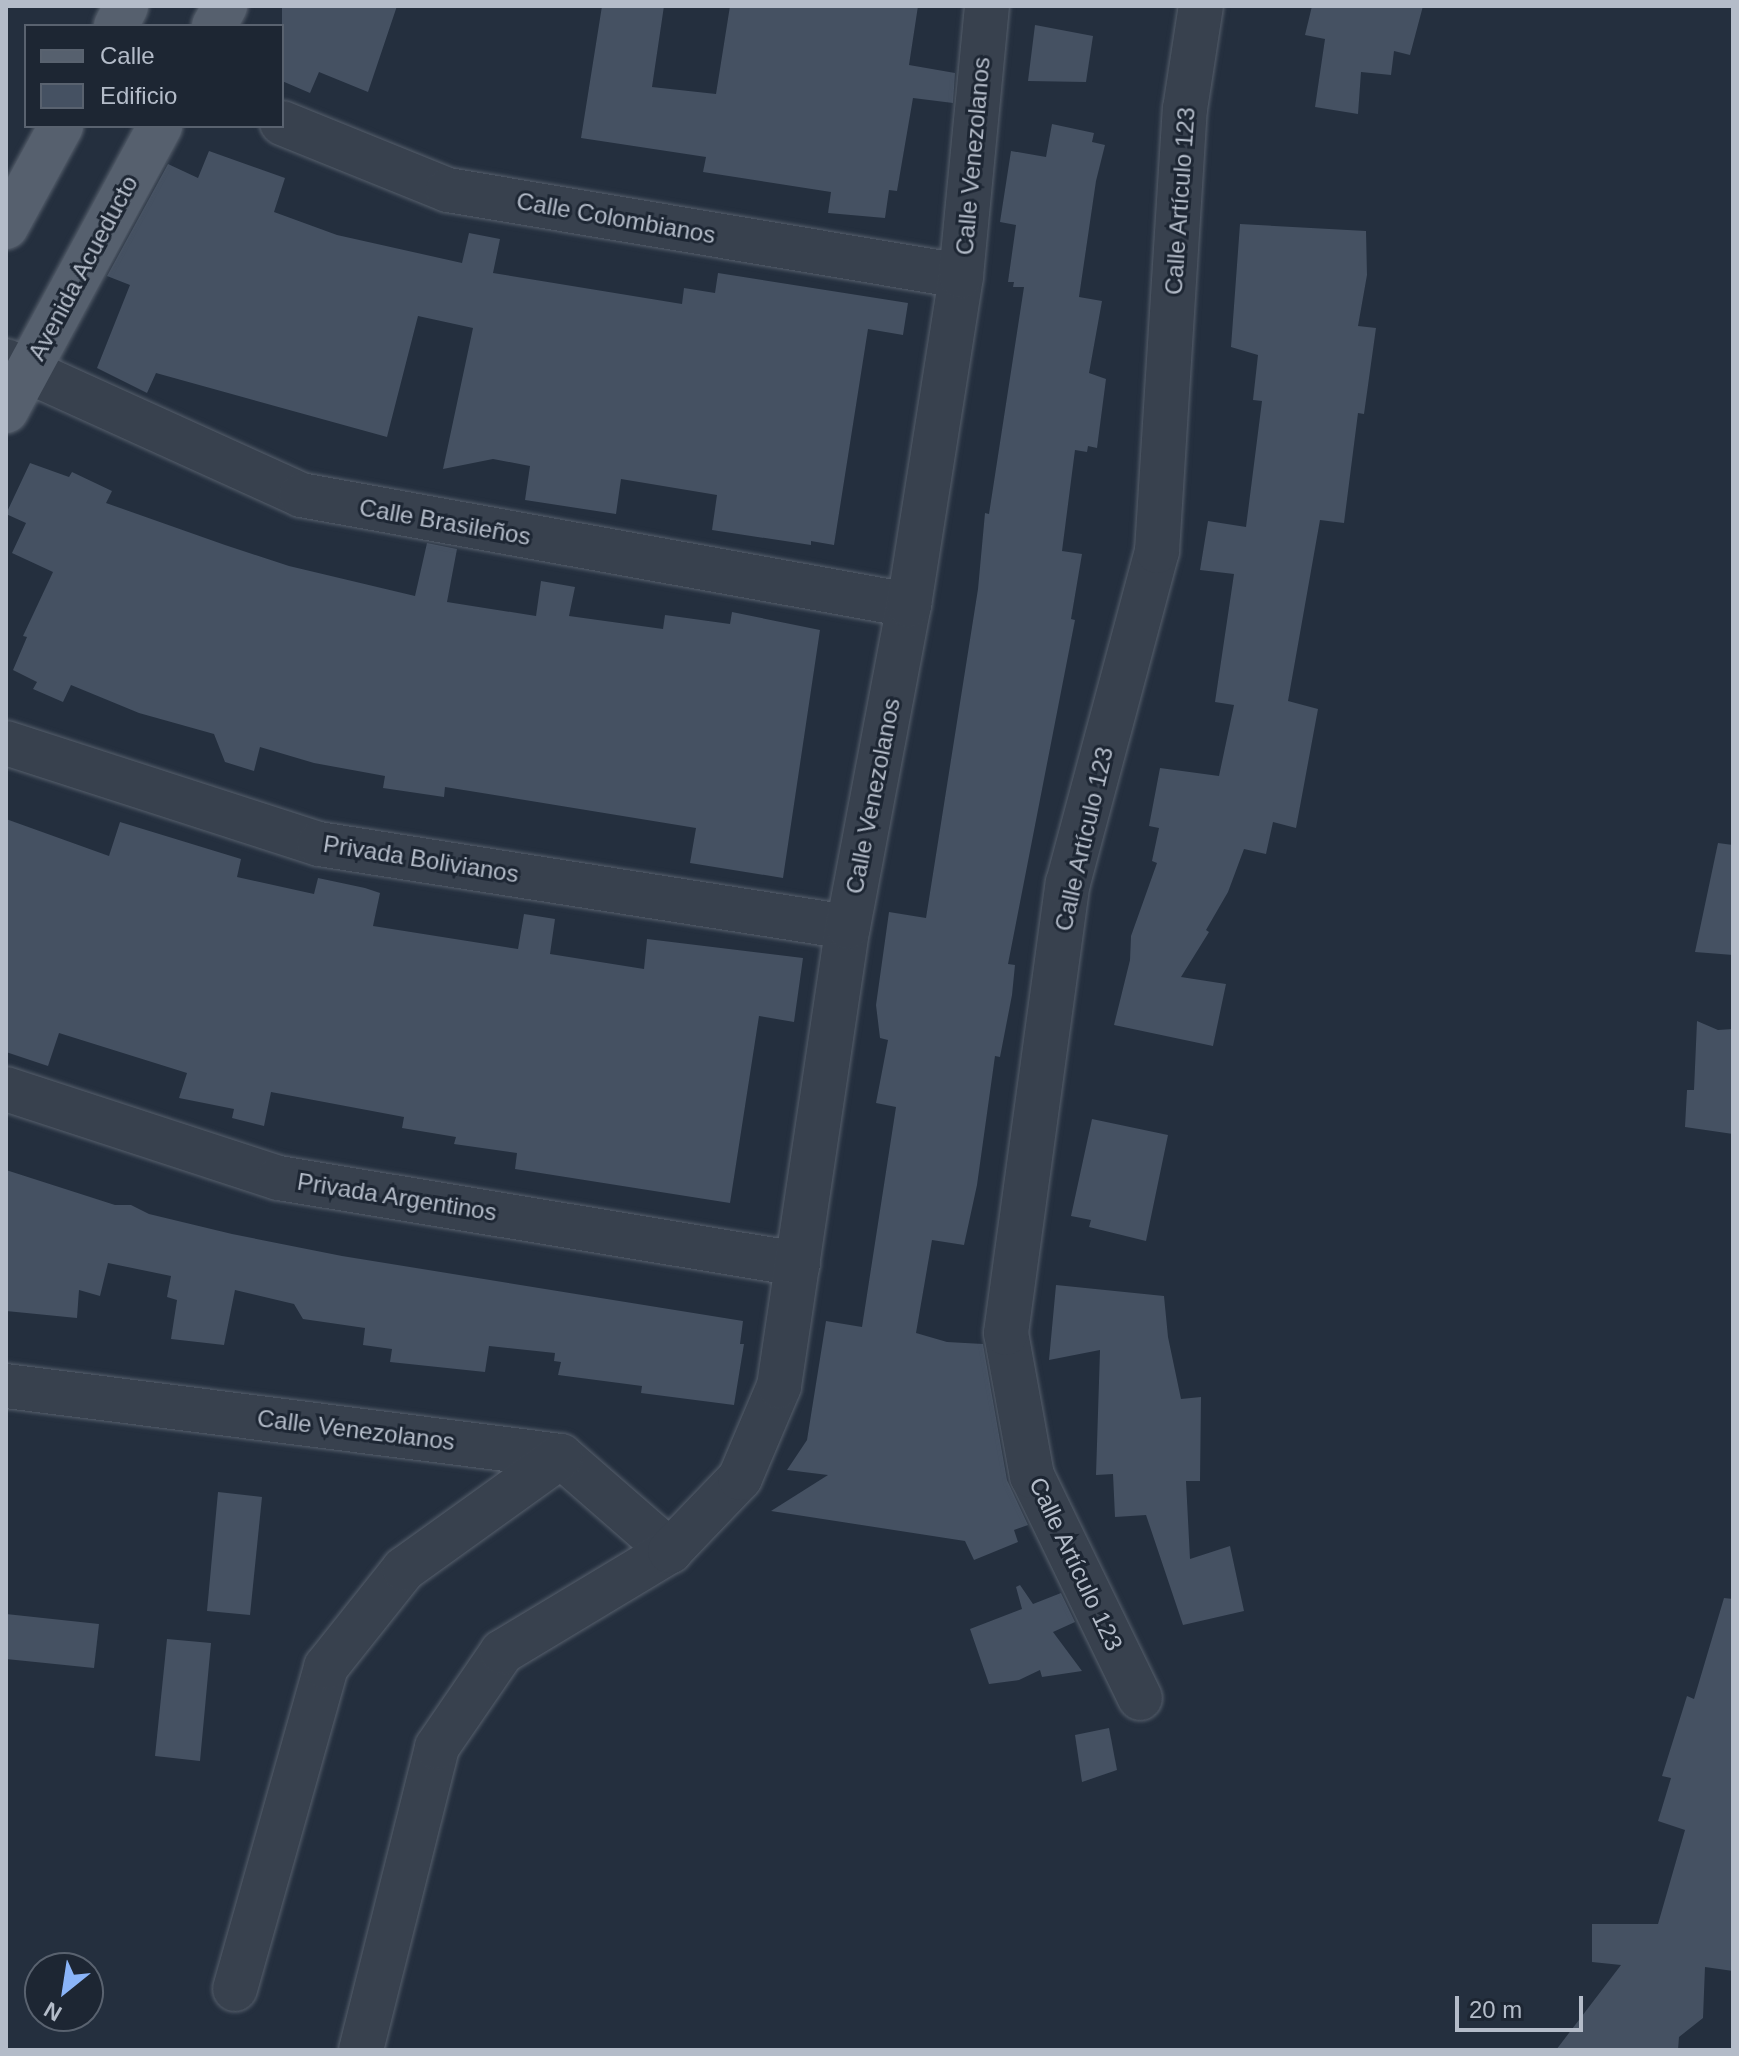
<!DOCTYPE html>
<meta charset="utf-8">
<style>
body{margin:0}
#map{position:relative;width:1739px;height:2056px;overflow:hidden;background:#242f3e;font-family:Helvetica,sans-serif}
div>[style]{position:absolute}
.building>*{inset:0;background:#455162}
.roads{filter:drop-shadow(0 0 2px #565f6c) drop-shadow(0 0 2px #565f6c)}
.minor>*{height:44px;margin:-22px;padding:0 22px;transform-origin:22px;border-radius:22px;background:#38414e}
.major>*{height:44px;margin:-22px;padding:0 22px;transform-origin:22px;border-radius:22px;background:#56606e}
span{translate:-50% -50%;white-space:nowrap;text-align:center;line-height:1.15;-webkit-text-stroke:6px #1d2633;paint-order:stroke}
.street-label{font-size:24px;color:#b4bcc9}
.frame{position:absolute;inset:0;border:8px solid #b4bcc9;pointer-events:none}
.legend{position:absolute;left:24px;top:24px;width:260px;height:104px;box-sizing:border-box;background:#1d2633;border:2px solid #59626f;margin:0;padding:10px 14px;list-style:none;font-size:24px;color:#b4bcc9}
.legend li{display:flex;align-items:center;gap:16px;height:40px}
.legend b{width:40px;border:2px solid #59626f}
.north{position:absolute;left:24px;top:1952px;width:80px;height:80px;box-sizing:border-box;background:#1d2633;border:2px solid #59626f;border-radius:50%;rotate:210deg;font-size:22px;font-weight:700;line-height:32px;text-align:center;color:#b4bcc9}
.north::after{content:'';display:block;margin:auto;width:28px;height:36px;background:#8ab4f8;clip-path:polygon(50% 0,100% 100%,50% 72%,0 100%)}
.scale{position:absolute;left:1455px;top:1996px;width:128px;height:36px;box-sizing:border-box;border:4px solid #b4bcc9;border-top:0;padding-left:10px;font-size:24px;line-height:28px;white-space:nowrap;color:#b4bcc9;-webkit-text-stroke:6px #1d2633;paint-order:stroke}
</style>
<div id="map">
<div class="building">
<div style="clip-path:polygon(282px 6px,397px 6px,368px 92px,319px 72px,310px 93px,282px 81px)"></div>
<div style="clip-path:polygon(602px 6px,664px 6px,652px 87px,716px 94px,730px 6px,918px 6px,909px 65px,955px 73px,953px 103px,913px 98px,897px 191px,889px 190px,885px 218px,828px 213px,831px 192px,703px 172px,706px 157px,581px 138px)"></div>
<div style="clip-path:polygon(1312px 6px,1423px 6px,1410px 55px,1394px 51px,1391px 75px,1361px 72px,1358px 114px,1315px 107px,1325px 39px,1305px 35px)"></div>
<div style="clip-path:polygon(1035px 25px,1093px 36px,1086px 82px,1028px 81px)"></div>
<div style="clip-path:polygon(1052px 124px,1094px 133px,1092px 142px,1105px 145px,1096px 181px,1079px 297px,1102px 301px,1089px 373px,1106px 379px,1097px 448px,1088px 446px,1087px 452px,1075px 450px,1062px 551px,1082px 554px,1071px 619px,1075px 620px,1008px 964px,1015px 965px,1012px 995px,1000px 1057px,995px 1056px,977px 1185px,964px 1245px,932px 1240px,916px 1333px,947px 1342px,983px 1344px,1007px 1480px,1028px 1525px,1014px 1530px,1018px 1542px,974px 1560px,965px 1541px,771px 1511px,828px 1475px,787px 1470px,807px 1440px,826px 1321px,862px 1327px,896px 1107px,876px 1103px,888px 1040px,880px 1038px,876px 1005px,889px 912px,926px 918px,978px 589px,985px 513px,989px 514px,1024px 287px,1013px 287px,1014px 282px,1008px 282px,1016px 225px,1000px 222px,1011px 151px,1046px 157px)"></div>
<div style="clip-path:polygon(209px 151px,285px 178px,274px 212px,337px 235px,462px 263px,469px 233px,500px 239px,493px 273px,682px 304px,684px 288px,715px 293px,718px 273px,908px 303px,903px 335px,868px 329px,834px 545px,811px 541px,811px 545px,712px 530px,717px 495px,621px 479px,616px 514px,525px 500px,530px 466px,493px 459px,443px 469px,473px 328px,418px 316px,387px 437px,156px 373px,147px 393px,97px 368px,130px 285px,107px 276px,168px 164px,198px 178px)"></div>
<div style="clip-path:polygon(1240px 224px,1366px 231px,1367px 275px,1358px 326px,1376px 328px,1364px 414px,1358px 413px,1344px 523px,1320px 520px,1288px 701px,1318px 709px,1296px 828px,1273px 822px,1266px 854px,1244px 849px,1228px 892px,1206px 930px,1209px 932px,1181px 977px,1226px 984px,1213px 1046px,1114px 1025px,1130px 960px,1131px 936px,1157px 863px,1152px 861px,1159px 828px,1149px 826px,1160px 768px,1219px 776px,1234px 705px,1215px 702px,1234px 574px,1200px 570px,1208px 521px,1246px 527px,1262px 401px,1253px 400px,1258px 355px,1231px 347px)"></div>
<div style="clip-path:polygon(30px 463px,69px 477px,72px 472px,112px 491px,106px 503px,225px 545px,289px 566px,415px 596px,427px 543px,457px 549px,447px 602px,536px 616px,541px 581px,575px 587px,569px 616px,663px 629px,665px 615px,730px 624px,732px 612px,820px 630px,783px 878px,690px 863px,696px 828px,445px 787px,444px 797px,383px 788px,385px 776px,314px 763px,260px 747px,254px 771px,225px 762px,214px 734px,139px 713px,71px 685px,63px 702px,33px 689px,37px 682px,13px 670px,27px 637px,23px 636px,53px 572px,12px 553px,26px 523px,6px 514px)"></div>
<div style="clip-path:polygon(6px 819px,109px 856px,120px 822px,241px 859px,237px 877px,314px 894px,318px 878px,365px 888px,380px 893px,373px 926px,518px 949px,524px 914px,555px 919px,550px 954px,644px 969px,647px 939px,803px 958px,794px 1022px,759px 1016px,730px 1203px,515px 1169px,517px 1153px,454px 1144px,456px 1137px,402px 1128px,404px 1117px,271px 1092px,264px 1126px,232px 1118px,234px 1109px,179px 1098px,187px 1073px,59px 1033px,48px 1066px,6px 1052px)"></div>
<div style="clip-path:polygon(1718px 843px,1733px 845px,1733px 955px,1695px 952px)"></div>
<div style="clip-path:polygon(1697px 1021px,1718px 1030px,1733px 1029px,1733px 1134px,1685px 1127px,1687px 1090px,1694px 1090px)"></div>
<div style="clip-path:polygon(1092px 1119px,1168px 1135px,1146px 1241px,1089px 1227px,1091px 1220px,1071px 1216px)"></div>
<div style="clip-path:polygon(6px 1170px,115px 1205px,131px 1205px,149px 1214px,232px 1234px,342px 1256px,743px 1321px,740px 1344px,744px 1344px,734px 1405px,641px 1393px,642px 1386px,558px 1375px,561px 1362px,554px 1361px,555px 1353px,489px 1346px,485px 1372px,390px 1362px,392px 1349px,363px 1345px,365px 1328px,303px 1319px,294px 1304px,235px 1290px,224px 1345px,171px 1339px,177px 1300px,167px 1297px,171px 1276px,108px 1263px,100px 1296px,79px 1290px,77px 1318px,6px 1311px)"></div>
<div style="clip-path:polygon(1056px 1285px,1164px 1296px,1168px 1337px,1181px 1399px,1201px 1397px,1200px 1481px,1186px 1481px,1190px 1559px,1230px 1546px,1244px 1611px,1183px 1625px,1146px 1515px,1115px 1517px,1113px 1474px,1096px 1475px,1100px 1350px,1049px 1360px)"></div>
<div style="clip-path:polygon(218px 1492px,262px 1497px,250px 1615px,207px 1611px)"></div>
<div style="clip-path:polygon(1020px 1585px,1033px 1604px,1061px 1593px,1075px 1622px,1053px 1632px,1082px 1671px,1042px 1677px,1040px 1670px,1019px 1680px,989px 1684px,970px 1629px,1022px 1609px,1016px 1587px)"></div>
<div style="clip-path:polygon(1724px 1598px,1733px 1599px,1733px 1971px,1705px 1967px,1703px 2018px,1679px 2037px,1678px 2050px,1556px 2050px,1621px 1965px,1592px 1962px,1592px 1924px,1658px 1924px,1685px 1830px,1658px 1821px,1671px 1778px,1662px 1776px,1687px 1696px,1694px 1699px)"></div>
<div style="clip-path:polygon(6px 1614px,99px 1624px,94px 1668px,6px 1659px)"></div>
<div style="clip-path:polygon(167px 1639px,211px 1643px,200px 1761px,155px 1756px)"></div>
<div style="clip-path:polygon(1109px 1728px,1117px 1770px,1082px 1782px,1075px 1735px)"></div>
</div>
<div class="roads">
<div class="minor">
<div style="left:282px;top:123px;width:179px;rotate:22deg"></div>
<div style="left:448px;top:190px;width:520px;rotate:9.52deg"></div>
<div style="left:6px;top:361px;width:324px;rotate:24.4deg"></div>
<div style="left:301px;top:495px;width:618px;rotate:10.26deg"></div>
<div style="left:6px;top:743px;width:329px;rotate:17.9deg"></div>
<div style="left:319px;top:844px;width:535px;rotate:8.92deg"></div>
<div style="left:6px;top:1089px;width:287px;rotate:18.1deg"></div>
<div style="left:279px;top:1178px;width:526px;rotate:9.41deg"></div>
<div style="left:6px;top:1386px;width:559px;rotate:7.19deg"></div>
<div style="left:561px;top:1456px;width:145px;rotate:41.1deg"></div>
<div style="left:1140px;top:1698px;width:247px;rotate:-115.9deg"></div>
<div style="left:1032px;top:1476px;width:145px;rotate:-100.3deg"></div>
<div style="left:1006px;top:1333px;width:454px;rotate:-82.2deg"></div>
<div style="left:1068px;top:883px;width:344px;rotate:-75deg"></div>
<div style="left:1157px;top:551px;width:443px;rotate:-86.4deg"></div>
<div style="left:1185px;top:109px;width:104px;rotate:-81.2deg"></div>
<div style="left:235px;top:1989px;width:335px;rotate:-74.2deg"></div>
<div style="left:326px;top:1667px;width:125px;rotate:-51.5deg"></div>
<div style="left:404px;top:1569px;width:193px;rotate:-35.7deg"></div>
<div style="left:361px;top:2050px;width:312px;rotate:-75.9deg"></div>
<div style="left:437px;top:1747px;width:115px;rotate:-55.6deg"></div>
<div style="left:502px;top:1652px;width:196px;rotate:-31deg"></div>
<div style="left:670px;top:1551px;width:101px;rotate:-46.2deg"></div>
<div style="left:740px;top:1478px;width:100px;rotate:-67deg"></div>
<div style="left:779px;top:1386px;width:464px;rotate:-81.5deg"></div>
<div style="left:848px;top:927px;width:328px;rotate:-79.3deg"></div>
<div style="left:909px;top:605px;width:333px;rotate:-81deg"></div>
<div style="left:961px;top:276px;width:271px;rotate:-84.5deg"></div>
</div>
<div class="major">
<div style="left:116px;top:26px;width:22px;rotate:-63deg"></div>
<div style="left:214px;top:26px;width:23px;rotate:-61deg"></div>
<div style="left:6px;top:227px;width:115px;rotate:-61.4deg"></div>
<div style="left:6px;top:411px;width:324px;rotate:-61.6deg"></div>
</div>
</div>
<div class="street-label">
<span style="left:973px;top:156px;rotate:-85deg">Calle Venezolanos</span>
<span style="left:1180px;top:201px;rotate:-86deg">Calle Artículo 123</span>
<span style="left:616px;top:218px;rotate:10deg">Calle Colombianos</span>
<span style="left:83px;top:268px;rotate:-62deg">Avenida Acueducto</span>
<span style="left:445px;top:522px;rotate:10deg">Calle Brasileños</span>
<span style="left:873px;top:796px;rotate:-79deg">Calle Venezolanos</span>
<span style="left:1084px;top:839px;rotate:-77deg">Calle Artículo 123</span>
<span style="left:421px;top:859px;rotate:9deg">Privada Bolivianos</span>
<span style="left:397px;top:1197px;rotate:9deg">Privada Argentinos</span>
<span style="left:356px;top:1430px;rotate:7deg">Calle Venezolanos</span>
<span style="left:1076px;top:1564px;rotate:65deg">Calle Artículo 123</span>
</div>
<div class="frame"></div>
<ul class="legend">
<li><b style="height:10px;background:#56606e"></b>Calle</li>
<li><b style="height:22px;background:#455162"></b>Edificio</li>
</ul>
<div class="north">N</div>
<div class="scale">20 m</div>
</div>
